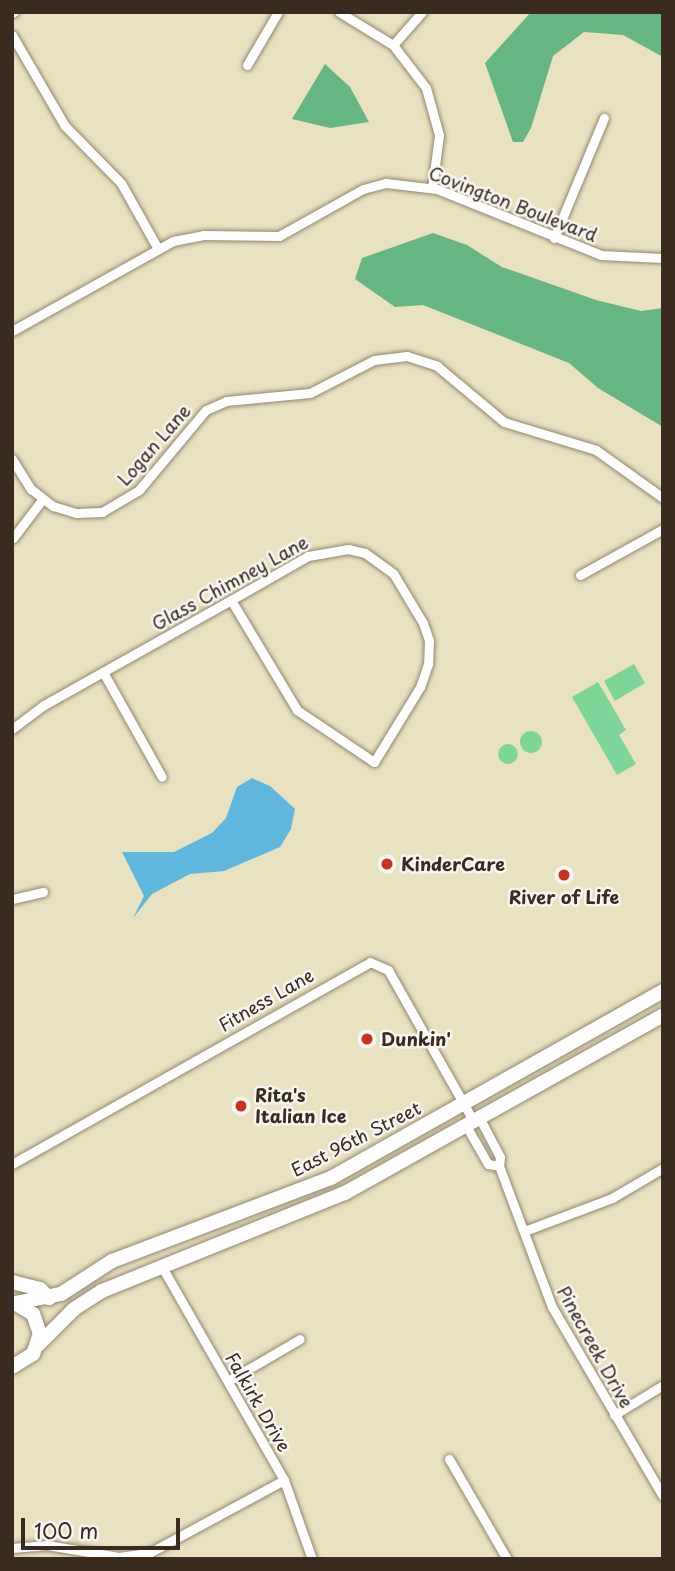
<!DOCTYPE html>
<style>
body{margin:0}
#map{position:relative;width:675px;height:1571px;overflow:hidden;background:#e9e2c1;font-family:"Playpen Sans",sans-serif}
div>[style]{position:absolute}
.green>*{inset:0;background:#7dd59a}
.round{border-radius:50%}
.forest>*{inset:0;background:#66b682}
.water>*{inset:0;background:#60b7dd}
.roads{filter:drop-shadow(0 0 2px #928670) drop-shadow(0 0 2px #928670)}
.minor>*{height:9px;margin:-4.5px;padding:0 4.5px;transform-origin:4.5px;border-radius:4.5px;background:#fff}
.primary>*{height:14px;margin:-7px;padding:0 7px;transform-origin:7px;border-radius:7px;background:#fff}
.dots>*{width:19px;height:19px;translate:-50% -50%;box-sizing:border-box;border:4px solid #f6f6f2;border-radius:50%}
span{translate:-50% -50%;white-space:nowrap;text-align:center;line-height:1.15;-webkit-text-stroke:5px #f6f6f2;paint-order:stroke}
.street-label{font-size:18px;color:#3b2a1e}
.poi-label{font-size:18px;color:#3b2a1e;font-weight:700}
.left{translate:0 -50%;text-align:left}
.frame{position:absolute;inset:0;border:14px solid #3b2a1e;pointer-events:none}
.scale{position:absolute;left:21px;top:1518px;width:159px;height:32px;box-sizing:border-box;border:4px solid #3b2a1e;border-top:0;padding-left:9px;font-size:21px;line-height:24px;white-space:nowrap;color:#3b2a1e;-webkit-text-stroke:5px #f6f6f2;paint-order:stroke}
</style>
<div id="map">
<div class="green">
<div style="clip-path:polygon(634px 664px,645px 683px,615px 701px,604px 681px)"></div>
<div style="clip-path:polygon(598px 682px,626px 730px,619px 735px,636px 764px,617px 775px,572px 697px)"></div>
<div class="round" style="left:520px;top:731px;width:22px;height:22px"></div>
<div class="round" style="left:498px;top:744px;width:20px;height:20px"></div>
</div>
<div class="forest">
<div style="clip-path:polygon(531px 12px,663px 12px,663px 57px,623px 35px,584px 32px,553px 56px,531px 128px,523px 142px,513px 142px,485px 63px)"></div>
<div style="clip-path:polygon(325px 64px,350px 87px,369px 122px,330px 128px,292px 119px)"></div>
<div style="clip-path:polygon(433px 233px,467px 245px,502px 267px,596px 300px,641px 311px,663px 308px,663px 427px,598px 388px,569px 363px,423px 305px,395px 307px,355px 279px,362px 258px)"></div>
</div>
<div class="water">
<div style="clip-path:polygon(252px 778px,270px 786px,295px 809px,291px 829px,280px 847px,224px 871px,190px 874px,152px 894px,133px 918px,144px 896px,122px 852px,174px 852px,212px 833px,226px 818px,237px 787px)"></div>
</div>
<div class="roads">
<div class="minor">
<div style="left:339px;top:12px;width:63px;rotate:31.4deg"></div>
<div style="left:393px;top:45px;width:54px;rotate:52.5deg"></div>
<div style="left:426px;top:88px;width:49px;rotate:74.5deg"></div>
<div style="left:439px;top:135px;width:53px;rotate:97.5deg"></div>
<div style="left:12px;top:13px;width:2px;rotate:-27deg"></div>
<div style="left:12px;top:35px;width:105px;rotate:59.8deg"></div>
<div style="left:65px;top:126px;width:80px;rotate:45.5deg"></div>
<div style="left:121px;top:183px;width:76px;rotate:60.7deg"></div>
<div style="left:393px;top:45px;width:44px;rotate:-48.7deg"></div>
<div style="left:247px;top:65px;width:61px;rotate:-59.7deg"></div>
<div style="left:554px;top:238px;width:130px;rotate:-67.4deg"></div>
<div style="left:12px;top:331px;width:184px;rotate:-29.2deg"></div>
<div style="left:173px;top:241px;width:31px;rotate:-11deg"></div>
<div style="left:203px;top:235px;width:76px;rotate:0.8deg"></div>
<div style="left:279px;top:236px;width:96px;rotate:-29.2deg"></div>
<div style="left:363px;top:189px;width:24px;rotate:-15deg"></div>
<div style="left:386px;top:183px;width:51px;rotate:6.7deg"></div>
<div style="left:437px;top:189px;width:177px;rotate:21.9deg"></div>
<div style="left:601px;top:255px;width:62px;rotate:2.8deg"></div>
<div style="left:12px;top:459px;width:36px;rotate:58deg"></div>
<div style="left:31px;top:489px;width:28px;rotate:38deg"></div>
<div style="left:53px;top:506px;width:24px;rotate:17deg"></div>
<div style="left:76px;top:513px;width:26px;rotate:-2deg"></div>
<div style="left:102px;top:512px;width:43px;rotate:-30.7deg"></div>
<div style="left:139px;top:490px;width:104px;rotate:-50.1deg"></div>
<div style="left:206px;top:410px;width:22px;rotate:-24deg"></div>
<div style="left:226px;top:401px;width:84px;rotate:-5.4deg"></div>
<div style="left:310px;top:393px;width:72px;rotate:-27.3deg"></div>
<div style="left:374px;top:360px;width:33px;rotate:-7deg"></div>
<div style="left:407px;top:356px;width:32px;rotate:18deg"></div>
<div style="left:437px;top:366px;width:87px;rotate:39.9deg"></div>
<div style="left:504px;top:422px;width:96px;rotate:16.9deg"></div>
<div style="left:596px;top:450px;width:82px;rotate:35.6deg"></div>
<div style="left:13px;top:538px;width:48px;rotate:-52.7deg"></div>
<div style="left:580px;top:575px;width:95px;rotate:-29deg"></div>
<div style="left:103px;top:672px;width:120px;rotate:60.7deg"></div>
<div style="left:12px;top:729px;width:40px;rotate:-37deg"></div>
<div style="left:44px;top:705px;width:214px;rotate:-29.3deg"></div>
<div style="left:231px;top:600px;width:89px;rotate:-29.7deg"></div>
<div style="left:308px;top:556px;width:41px;rotate:-9.9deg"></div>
<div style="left:348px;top:549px;width:17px;rotate:13deg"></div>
<div style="left:365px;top:553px;width:34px;rotate:36deg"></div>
<div style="left:393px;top:573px;width:58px;rotate:59deg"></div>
<div style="left:423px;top:623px;width:18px;rotate:71deg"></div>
<div style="left:429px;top:640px;width:24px;rotate:92deg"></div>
<div style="left:428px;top:664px;width:24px;rotate:109deg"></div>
<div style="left:420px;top:687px;width:88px;rotate:121.5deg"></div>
<div style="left:374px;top:762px;width:93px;rotate:-146deg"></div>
<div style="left:297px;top:710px;width:128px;rotate:-121deg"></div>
<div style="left:12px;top:899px;width:32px;rotate:-13deg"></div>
<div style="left:479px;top:1117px;width:45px;rotate:62.3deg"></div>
<div style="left:500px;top:1157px;width:9px;rotate:96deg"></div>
<div style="left:499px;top:1166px;width:151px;rotate:69.4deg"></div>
<div style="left:552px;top:1307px;width:219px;rotate:59.6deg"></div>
<div style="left:465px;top:1124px;width:46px;rotate:60.1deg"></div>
<div style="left:488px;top:1164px;width:11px;rotate:10deg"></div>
<div style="left:12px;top:1164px;width:411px;rotate:-29.4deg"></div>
<div style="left:370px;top:962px;width:20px;rotate:24deg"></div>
<div style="left:388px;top:970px;width:172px;rotate:60.5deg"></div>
<div style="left:527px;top:1230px;width:91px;rotate:-20.6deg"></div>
<div style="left:612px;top:1198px;width:59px;rotate:-30.5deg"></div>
<div style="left:162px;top:1267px;width:245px;rotate:60.2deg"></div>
<div style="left:284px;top:1480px;width:84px;rotate:70.5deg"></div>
<div style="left:228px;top:1381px;width:83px;rotate:-30.3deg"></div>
<div style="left:614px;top:1415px;width:57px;rotate:-31.5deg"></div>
<div style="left:449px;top:1459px;width:116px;rotate:59.9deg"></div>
<div style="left:12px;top:1548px;width:35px;rotate:-5deg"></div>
<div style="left:47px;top:1545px;width:73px;rotate:9.5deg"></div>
<div style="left:119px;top:1557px;width:30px;rotate:-8deg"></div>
<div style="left:149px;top:1553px;width:153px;rotate:-28.4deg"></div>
</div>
<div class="primary">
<div style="left:12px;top:1282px;width:29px;rotate:14deg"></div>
<div style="left:40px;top:1289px;width:13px;rotate:45deg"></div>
<div style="left:15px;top:1303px;width:47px;rotate:-11.1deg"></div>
<div style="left:61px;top:1294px;width:61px;rotate:-32.9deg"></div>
<div style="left:112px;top:1261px;width:234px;rotate:-20.8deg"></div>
<div style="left:331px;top:1178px;width:381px;rotate:-29.4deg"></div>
<div style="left:38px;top:1345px;width:51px;rotate:-45deg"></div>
<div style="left:74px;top:1309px;width:33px;rotate:-33deg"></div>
<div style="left:102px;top:1291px;width:262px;rotate:-22deg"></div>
<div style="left:345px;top:1193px;width:364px;rotate:-29.2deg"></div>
<div style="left:12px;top:1367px;width:25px;rotate:-32deg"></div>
<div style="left:33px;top:1354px;width:21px;rotate:-71deg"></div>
<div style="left:40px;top:1334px;width:21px;rotate:-109deg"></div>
<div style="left:33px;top:1314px;width:21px;rotate:-149deg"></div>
</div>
</div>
<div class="dots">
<div style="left:387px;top:864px;background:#c8321e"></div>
<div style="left:564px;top:875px;background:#c8321e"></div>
<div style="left:367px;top:1039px;background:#c8321e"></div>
<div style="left:241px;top:1106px;background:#c8321e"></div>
</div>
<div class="street-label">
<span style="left:513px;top:204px;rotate:21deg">Covington Boulevard</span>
<span style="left:154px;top:445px;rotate:-49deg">Logan Lane</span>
<span style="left:230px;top:583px;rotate:-29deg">Glass Chimney Lane</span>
<span style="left:266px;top:1000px;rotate:-30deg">Fitness Lane</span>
<span style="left:356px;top:1139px;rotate:-27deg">East 96th Street</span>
<span style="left:595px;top:1347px;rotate:61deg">Pinecreek Drive</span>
<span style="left:258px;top:1402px;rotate:60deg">Falkirk Drive</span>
</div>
<div class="poi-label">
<span class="left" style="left:401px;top:864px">KinderCare</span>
<span style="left:564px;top:897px">River of Life</span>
<span class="left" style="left:381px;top:1039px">Dunkin'</span>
<span class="left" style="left:255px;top:1106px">Rita's<br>Italian Ice</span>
</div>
<div class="frame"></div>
<div class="scale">100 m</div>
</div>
